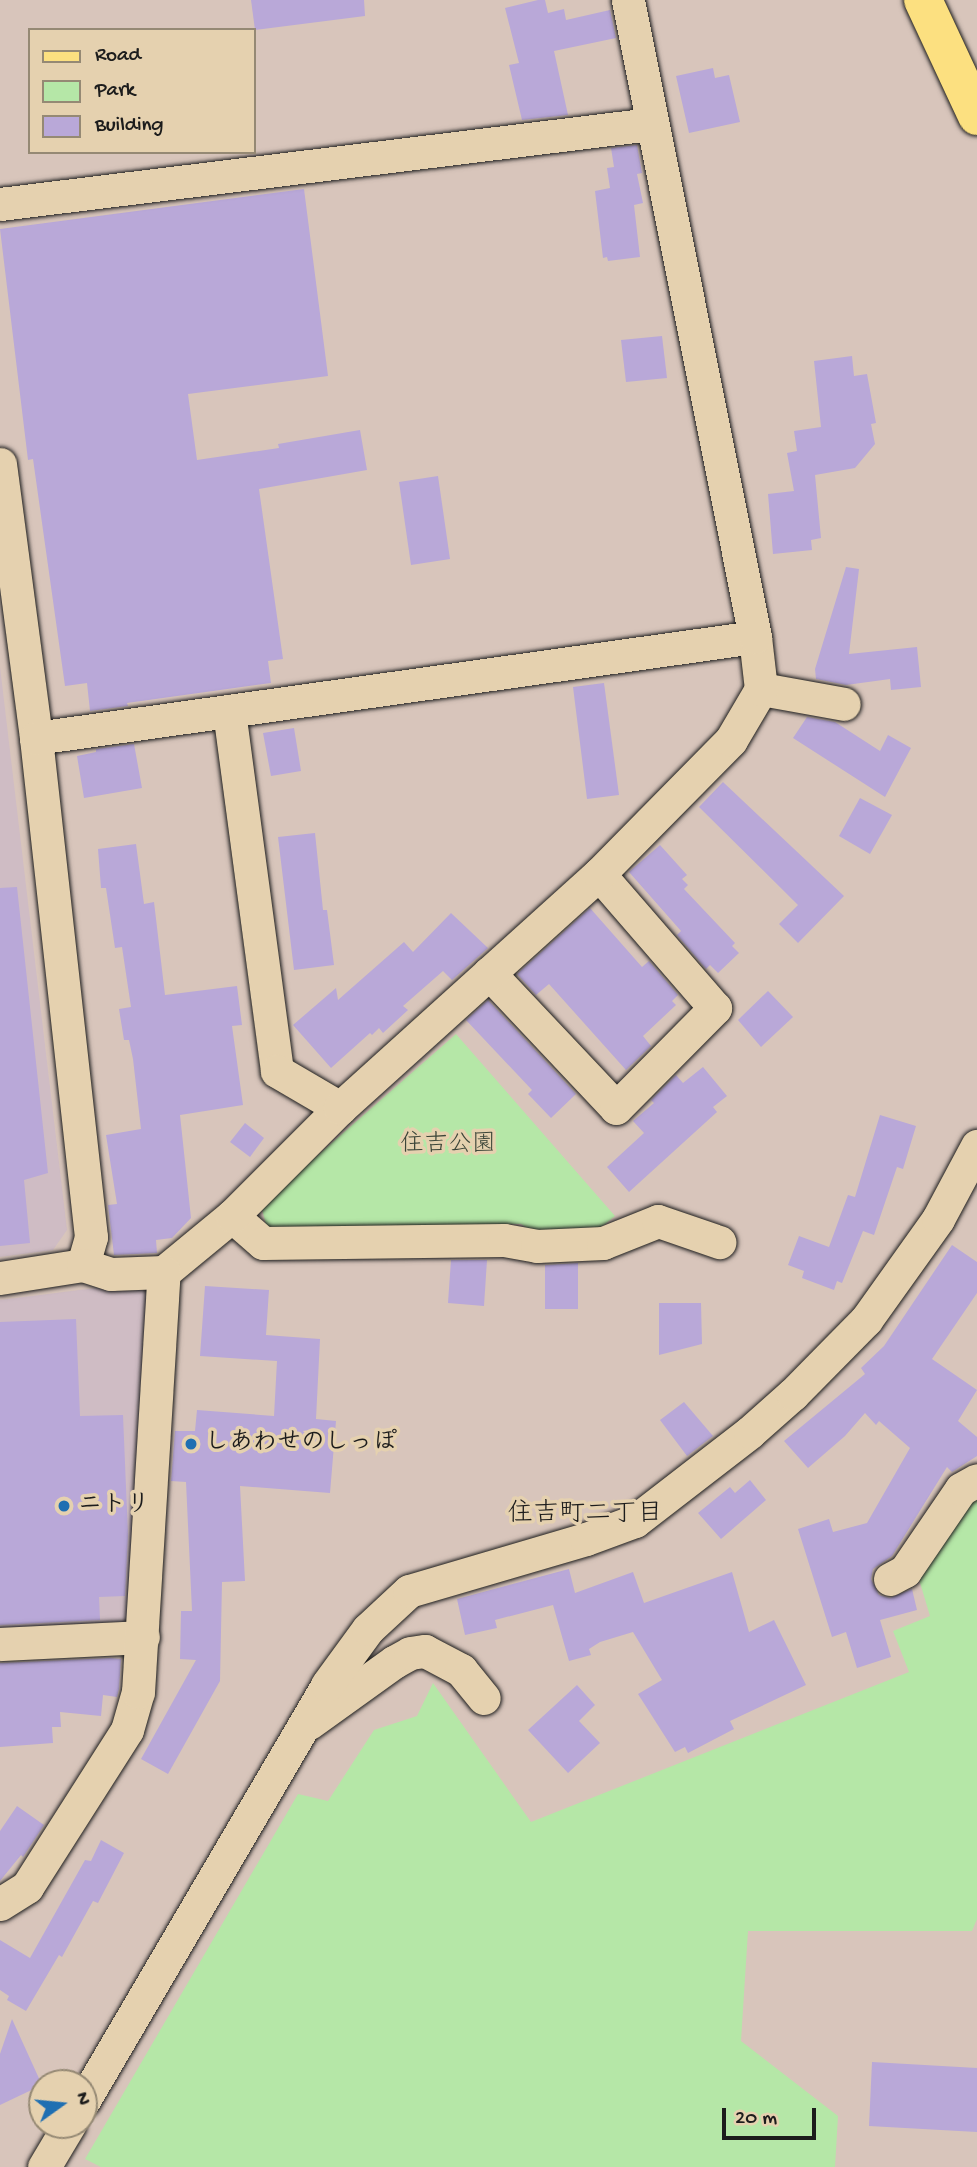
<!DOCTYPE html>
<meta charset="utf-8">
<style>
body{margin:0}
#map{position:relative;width:977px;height:2167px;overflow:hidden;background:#d8c5bb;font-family:"Gochi Hand","Klee One",sans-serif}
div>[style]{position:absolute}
.built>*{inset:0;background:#cfbcc4}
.green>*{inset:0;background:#b5e7a7}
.building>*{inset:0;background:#b9a8d8}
.roads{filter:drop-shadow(0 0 2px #1c1c1c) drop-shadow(0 0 2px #1c1c1c)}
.minor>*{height:33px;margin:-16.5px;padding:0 16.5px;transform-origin:16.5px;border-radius:16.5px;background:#e5d1af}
.major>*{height:38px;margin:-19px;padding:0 19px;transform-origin:19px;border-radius:19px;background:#fce080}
.dots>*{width:19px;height:19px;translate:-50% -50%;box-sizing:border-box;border:4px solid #e5d1af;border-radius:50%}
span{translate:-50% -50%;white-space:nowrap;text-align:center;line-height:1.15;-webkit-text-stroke:7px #e5d1af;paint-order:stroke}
.park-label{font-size:24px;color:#3b4538}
.poi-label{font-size:24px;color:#1c1c1c;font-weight:700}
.left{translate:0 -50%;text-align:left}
.neighbourhood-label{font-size:26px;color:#1c1c1c}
.legend{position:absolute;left:28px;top:28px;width:228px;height:126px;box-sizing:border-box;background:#e5d1af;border:2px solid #958974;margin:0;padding:9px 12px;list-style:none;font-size:21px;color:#1c1c1c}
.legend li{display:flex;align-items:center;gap:14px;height:35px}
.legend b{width:35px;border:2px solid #958974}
.north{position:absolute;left:28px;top:2069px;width:70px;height:70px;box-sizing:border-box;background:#e5d1af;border:2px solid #958974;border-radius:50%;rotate:75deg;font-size:19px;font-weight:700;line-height:28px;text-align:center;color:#1c1c1c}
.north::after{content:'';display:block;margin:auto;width:24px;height:32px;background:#1f6fb2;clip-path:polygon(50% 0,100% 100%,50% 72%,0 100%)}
.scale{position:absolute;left:722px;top:2108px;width:94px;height:32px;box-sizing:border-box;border:4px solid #1c1c1c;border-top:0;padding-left:9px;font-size:21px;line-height:24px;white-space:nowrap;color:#1c1c1c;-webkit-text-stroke:5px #e5d1af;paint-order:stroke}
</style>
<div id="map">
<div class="built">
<div style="clip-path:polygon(0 667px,67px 1230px,53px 1250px,0 1257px)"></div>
<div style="clip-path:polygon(143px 1282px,150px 1293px,131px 1627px,0 1633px,0 1300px)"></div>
</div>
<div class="green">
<div style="clip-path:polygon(456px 1034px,615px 1216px,599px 1229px,540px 1236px,521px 1224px,267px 1229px,261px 1205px)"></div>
<div style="clip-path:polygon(977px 1492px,977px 1919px,972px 1931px,748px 1931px,741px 2041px,838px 2116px,835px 2167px,101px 2167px,85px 2159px,298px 1794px,328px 1801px,374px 1730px,417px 1716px,433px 1683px,531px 1822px,909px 1672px,893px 1631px,930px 1616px,918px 1576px)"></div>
</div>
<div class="building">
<div style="clip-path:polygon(251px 0,364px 0,365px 16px,255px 30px)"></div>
<div style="clip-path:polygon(538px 0,545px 0,548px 13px,564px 9px,566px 20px,610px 10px,616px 38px,554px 51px,568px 115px,522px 120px,509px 65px,519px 63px,505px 8px)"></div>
<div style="clip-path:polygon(713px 68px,715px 78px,729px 75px,740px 122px,689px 133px,676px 76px)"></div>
<div style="clip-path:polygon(637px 145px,642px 173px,637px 174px,643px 203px,634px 205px,640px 257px,608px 261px,607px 257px,603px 258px,595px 191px,610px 188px,607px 168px,614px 167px,611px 148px)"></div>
<div style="clip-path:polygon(304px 189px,328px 376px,188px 394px,197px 460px,279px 448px,278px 444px,360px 430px,367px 470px,259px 489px,283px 659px,268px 661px,271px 683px,127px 703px,128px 706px,90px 711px,87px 683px,65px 686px,33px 459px,28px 460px,0 229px)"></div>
<div style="clip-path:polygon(662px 336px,667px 378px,626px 382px,621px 340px)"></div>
<div style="clip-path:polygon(852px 356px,854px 376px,867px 374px,876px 423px,871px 424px,875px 444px,855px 468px,815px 475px,821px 538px,811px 540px,812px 550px,773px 554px,768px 494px,794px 491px,787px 453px,797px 451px,794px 431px,821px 427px,814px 361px)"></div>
<div style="clip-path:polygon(438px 476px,450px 559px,411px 565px,399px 482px)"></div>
<div style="clip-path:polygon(846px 567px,859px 569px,849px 654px,917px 647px,921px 687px,891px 690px,890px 679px,846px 685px,816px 679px,815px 669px)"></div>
<div style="clip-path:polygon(604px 683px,619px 795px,587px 799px,573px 687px)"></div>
<div style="clip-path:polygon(807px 717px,835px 722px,880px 751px,888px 735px,911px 748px,885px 797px,793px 738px)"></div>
<div style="clip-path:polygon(294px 728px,301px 771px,271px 776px,263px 733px)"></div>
<div style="clip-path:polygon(134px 744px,142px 788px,84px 798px,77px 756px,96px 752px,96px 749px)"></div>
<div style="clip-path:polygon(723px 782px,844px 896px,798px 943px,779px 924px,798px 905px,699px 807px)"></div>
<div style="clip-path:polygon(860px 798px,892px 815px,870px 854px,839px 836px)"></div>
<div style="clip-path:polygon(315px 833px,323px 910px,327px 910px,334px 965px,294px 970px,278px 837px)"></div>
<div style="clip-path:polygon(136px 844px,144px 904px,154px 902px,165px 995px,237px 986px,242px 1025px,232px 1026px,243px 1105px,180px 1115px,191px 1218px,172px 1238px,156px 1240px,157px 1253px,114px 1255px,108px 1205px,117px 1204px,106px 1135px,141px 1129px,133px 1059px,129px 1040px,124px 1040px,119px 1009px,131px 1007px,122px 947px,115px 948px,106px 888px,101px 888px,98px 849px)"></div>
<div style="clip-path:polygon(660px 845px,687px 875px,682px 879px,688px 885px,684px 889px,735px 943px,732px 946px,739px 953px,718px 973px,710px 965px,706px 969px,677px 935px,681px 931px,629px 872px)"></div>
<div style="clip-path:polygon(17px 887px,48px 1173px,24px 1180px,30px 1243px,0 1246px,0 888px)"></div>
<div style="clip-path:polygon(590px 908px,642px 967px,649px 961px,678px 995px,672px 1001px,676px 1005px,643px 1036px,651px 1046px,626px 1070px,549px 984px,536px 995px,517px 974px)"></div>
<div style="clip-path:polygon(451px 913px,488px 948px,452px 980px,443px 971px,403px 1006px,408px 1010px,383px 1033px,379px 1028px,372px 1035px,370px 1033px,331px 1068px,293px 1025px,336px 988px,338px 1000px,404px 942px,413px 952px)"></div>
<div style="clip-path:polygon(768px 991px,793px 1017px,761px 1047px,738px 1020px)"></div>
<div style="clip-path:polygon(488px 1000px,576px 1094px,551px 1118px,528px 1094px,532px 1090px,466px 1020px)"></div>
<div style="clip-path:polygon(703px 1067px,727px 1096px,713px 1107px,717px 1112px,629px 1192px,607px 1167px,644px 1133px,633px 1121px,654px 1103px,651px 1100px,676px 1075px,683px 1083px)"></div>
<div style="clip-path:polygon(880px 1115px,916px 1126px,903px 1169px,897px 1167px,874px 1235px,863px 1231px,842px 1283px,837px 1281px,834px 1290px,802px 1278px,804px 1271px,788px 1265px,799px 1236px,829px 1247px,848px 1195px,855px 1197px)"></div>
<div style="clip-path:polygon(245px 1123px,264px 1138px,250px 1157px,230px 1142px)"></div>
<div style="clip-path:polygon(952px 1245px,977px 1262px,977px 1293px,932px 1359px,977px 1390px,958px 1421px,977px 1437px,977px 1456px,952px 1472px,947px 1467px,892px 1556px,873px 1569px,871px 1579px,879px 1595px,890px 1598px,912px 1589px,917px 1610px,880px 1620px,891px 1657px,857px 1668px,846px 1632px,832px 1637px,798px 1529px,829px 1519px,833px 1532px,867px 1523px,910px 1448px,879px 1421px,876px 1425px,865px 1413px,845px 1436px,808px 1468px,784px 1441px,865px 1374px,861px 1368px,884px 1346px)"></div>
<div style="clip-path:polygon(451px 1260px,487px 1260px,484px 1306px,448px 1303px)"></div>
<div style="clip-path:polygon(578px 1263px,578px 1309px,545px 1309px,545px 1265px)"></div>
<div style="clip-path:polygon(205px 1286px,269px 1290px,266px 1335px,320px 1339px,316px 1419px,336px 1421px,330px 1493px,240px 1486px,245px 1581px,222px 1582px,220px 1681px,168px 1774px,141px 1759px,196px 1660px,180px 1659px,181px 1611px,192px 1611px,186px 1482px,171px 1481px,175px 1431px,195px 1431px,197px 1410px,274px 1416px,277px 1361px,200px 1356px)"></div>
<div style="clip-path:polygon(659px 1303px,701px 1303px,702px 1344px,659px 1355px)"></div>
<div style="clip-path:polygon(76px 1319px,80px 1416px,123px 1415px,128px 1535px,125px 1596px,99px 1597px,100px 1620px,0 1625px,0 1322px)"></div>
<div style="clip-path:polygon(684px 1402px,713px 1436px,687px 1456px,660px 1420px)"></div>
<div style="clip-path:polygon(750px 1480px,766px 1500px,721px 1539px,698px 1513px,730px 1487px,735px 1493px)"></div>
<div style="clip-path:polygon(569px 1569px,575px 1593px,633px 1572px,644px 1603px,732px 1572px,749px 1632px,774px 1620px,806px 1685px,730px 1721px,734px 1729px,688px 1753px,685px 1747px,675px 1752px,638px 1694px,662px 1680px,633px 1632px,600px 1642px,589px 1649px,591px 1655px,569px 1661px,553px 1605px,495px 1620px,497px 1628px,465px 1635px,457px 1599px)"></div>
<div style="clip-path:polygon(111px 1658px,121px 1659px,119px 1689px,117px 1697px,103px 1695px,101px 1716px,60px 1712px,61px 1727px,52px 1727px,53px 1743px,0 1747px,0 1663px)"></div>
<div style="clip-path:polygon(577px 1685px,595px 1705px,579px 1721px,600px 1743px,568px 1773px,528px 1730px)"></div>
<div style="clip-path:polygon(17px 1806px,44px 1825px,23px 1857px,21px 1855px,0 1881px,0 1831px)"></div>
<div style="clip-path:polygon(101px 1840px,124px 1853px,98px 1903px,93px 1901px,62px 1957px,59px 1955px,26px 2011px,7px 2000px,9px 1996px,0 1990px,0 1940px,30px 1958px,85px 1860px,91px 1861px)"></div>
<div style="clip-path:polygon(12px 2019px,42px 2085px,0 2105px,0 2054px)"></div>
<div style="clip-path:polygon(872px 2062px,977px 2068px,977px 2132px,869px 2126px)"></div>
</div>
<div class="roads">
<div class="minor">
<div style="left:0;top:204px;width:656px;rotate:-7.01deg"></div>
<div style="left:0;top:464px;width:276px;rotate:82.5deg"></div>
<div style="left:36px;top:738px;width:502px;rotate:83.71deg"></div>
<div style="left:91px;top:1237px;width:29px;rotate:106deg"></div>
<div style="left:83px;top:1265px;width:84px;rotate:171.1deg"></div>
<div style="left:761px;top:689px;width:84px;rotate:10.2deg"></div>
<div style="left:229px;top:711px;width:363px;rotate:82.4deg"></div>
<div style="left:277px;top:1071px;width:73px;rotate:30.4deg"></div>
<div style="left:36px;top:738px;width:726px;rotate:-8deg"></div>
<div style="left:489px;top:973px;width:185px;rotate:46.7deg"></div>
<div style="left:616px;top:1108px;width:141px;rotate:-45.3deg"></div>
<div style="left:715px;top:1008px;width:177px;rotate:-130.9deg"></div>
<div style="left:232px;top:1216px;width:41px;rotate:41.1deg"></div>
<div style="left:263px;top:1243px;width:241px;rotate:-0.7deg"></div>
<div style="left:504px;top:1240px;width:34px;rotate:10deg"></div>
<div style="left:537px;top:1246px;width:66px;rotate:-2.6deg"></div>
<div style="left:603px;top:1243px;width:59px;rotate:-21.8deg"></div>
<div style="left:658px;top:1221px;width:65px;rotate:19deg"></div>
<div style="left:83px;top:1265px;width:29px;rotate:18deg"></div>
<div style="left:111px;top:1274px;width:53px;rotate:-2.2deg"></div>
<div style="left:164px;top:1272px;width:88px;rotate:-39.5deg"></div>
<div style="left:232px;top:1216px;width:153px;rotate:-45deg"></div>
<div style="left:340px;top:1108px;width:349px;rotate:-42.1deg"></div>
<div style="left:599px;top:874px;width:188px;rotate:-45.4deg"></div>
<div style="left:731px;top:740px;width:59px;rotate:-59.5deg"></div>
<div style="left:761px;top:689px;width:52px;rotate:-96.6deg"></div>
<div style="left:755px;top:637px;width:650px;rotate:-101.28deg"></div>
<div style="left:890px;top:1579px;width:17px;rotate:-28deg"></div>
<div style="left:905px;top:1571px;width:99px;rotate:-55.7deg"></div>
<div style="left:961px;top:1489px;width:18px;rotate:-29deg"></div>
<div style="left:0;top:1644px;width:143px;rotate:-2.8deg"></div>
<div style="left:309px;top:1723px;width:105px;rotate:-35.7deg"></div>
<div style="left:394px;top:1662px;width:18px;rotate:-29deg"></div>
<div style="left:410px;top:1653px;width:15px;rotate:-8deg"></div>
<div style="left:425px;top:1651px;width:41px;rotate:27.8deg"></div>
<div style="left:461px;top:1670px;width:36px;rotate:51deg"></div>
<div style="left:0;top:1904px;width:32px;rotate:-32deg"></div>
<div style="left:27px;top:1887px;width:186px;rotate:-57.5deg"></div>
<div style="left:127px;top:1730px;width:40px;rotate:-74deg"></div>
<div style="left:138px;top:1692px;width:421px;rotate:-86.5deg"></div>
<div style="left:84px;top:2100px;width:481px;rotate:-59.6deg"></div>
<div style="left:327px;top:1685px;width:69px;rotate:-53.8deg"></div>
<div style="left:368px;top:1629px;width:56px;rotate:-42.8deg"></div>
<div style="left:409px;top:1591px;width:184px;rotate:-16.4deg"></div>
<div style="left:586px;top:1539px;width:52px;rotate:-20.2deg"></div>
<div style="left:635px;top:1521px;width:145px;rotate:-37.7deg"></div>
<div style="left:750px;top:1432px;width:57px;rotate:-41.5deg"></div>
<div style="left:793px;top:1394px;width:104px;rotate:-45.4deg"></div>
<div style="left:866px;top:1320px;width:124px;rotate:-54.5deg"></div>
<div style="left:938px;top:1219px;width:83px;rotate:-61.9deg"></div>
<div style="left:44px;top:2167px;width:49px;rotate:-59.2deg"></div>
</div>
<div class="major">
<div style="left:923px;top:0;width:128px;rotate:65deg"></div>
</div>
</div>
<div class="dots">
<div style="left:191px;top:1444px;background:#1f6fb2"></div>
<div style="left:64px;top:1506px;background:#1f6fb2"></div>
</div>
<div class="park-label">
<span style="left:448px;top:1146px">住吉公園</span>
</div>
<div class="poi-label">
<span class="left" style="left:205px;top:1444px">しあわせのしっぽ</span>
<span class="left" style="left:78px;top:1506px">ニトリ</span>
</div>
<div class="neighbourhood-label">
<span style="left:585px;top:1516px">住吉町二丁目</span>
</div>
<ul class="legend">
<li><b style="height:9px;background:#fce080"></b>Road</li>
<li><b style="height:19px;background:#b5e7a7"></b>Park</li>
<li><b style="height:19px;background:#b9a8d8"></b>Building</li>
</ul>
<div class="north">N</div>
<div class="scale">20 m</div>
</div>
